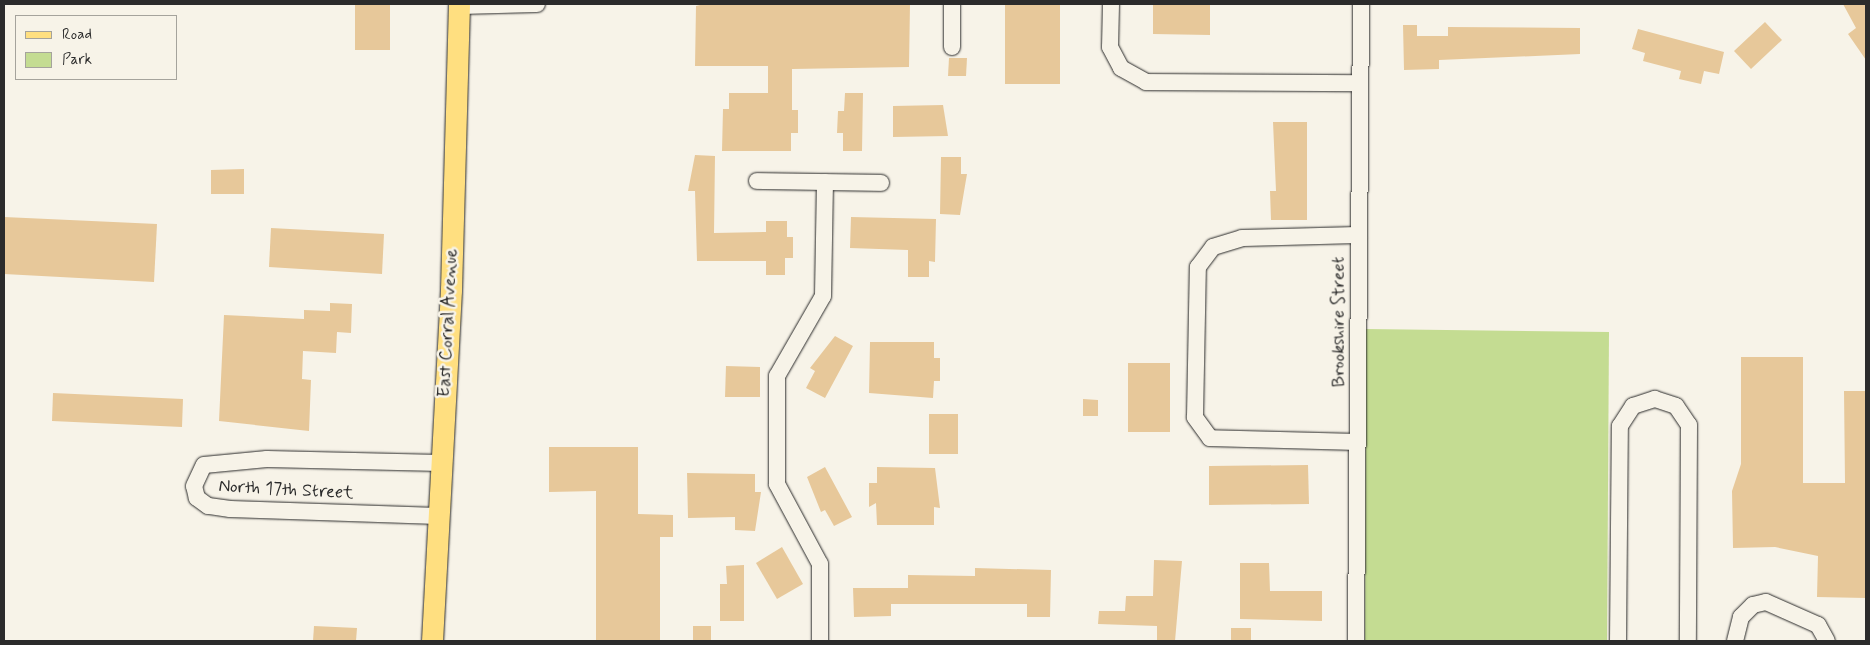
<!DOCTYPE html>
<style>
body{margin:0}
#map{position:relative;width:1870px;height:645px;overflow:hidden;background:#f7f3e8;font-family:Mynerve,sans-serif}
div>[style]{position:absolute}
.green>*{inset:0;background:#c4dc92}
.building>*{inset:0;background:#e7c89a}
.roads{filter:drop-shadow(0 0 1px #2b2b2b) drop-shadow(0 0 1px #2b2b2b)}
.minor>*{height:16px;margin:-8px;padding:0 8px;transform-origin:8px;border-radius:8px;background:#f7f3e8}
.major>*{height:21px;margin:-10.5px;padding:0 10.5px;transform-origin:10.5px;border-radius:10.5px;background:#ffdf80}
span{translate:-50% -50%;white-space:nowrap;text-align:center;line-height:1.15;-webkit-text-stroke:5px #f7f3e8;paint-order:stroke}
.street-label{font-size:18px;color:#2b2b2b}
.frame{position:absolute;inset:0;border:5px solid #2b2b2b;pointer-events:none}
.legend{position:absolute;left:15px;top:15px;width:162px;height:65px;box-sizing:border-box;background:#f7f3e8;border:1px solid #a5a39c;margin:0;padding:6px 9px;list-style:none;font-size:15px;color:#2b2b2b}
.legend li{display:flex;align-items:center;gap:10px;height:25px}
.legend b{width:25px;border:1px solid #a5a39c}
</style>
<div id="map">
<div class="green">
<div style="clip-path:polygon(1366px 329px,1609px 332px,1607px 641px,1365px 641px)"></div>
</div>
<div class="building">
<div style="clip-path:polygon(355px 4px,390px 4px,390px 50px,355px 50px)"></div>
<div style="clip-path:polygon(704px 4px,910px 4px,909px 67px,792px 69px,792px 110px,798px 110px,798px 133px,791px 133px,791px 151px,722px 151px,723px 109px,729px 109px,729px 93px,768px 93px,768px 66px,695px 66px,696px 6px)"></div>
<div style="clip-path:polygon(1005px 4px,1060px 4px,1060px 84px,1005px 84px)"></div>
<div style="clip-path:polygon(1153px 4px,1210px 4px,1210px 35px,1153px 34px)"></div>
<div style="clip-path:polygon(1843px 4px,1866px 4px,1866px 60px,1848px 34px,1856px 28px)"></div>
<div style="clip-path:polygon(1765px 22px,1782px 40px,1751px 69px,1734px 51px)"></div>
<div style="clip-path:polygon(1403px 25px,1417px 25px,1417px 36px,1448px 36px,1448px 27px,1580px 28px,1580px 54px,1439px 60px,1439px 69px,1404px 70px)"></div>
<div style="clip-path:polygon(1638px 29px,1724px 52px,1719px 74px,1704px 71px,1701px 84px,1679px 79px,1681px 71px,1643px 61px,1645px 53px,1632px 49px)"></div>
<div style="clip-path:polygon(949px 58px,967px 58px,966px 76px,948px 76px)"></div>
<div style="clip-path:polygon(845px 93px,863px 93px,862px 151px,843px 151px,843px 133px,837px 133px,838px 111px,844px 111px)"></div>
<div style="clip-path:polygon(943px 105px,948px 136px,893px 137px,893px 106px)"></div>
<div style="clip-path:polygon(1273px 122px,1307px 122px,1307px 220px,1271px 220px,1270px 191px,1276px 191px)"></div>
<div style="clip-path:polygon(695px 155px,715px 156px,714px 233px,766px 232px,766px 221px,787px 221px,787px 237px,793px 237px,793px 258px,785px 258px,785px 275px,766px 275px,766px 261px,697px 261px,695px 191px,688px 191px)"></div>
<div style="clip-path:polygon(941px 157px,961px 157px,961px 174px,967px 174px,960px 215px,940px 214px)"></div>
<div style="clip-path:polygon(244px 169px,244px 194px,211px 194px,211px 170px)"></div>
<div style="clip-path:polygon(4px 217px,157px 224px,154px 282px,4px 274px)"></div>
<div style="clip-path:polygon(851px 217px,936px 219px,935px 262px,929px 261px,929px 277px,908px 277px,908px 250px,850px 248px)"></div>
<div style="clip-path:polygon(271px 228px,384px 234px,382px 274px,269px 267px)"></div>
<div style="clip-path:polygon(330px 303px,352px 304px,351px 333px,337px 332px,336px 353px,303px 351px,302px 379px,311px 380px,309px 431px,219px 421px,224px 315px,304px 319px,304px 310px,330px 311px)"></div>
<div style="clip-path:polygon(835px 336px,853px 346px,825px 398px,806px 388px,815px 371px,810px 368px)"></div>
<div style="clip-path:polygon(870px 342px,934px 342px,934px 358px,940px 358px,940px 381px,934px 381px,933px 398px,869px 393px)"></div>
<div style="clip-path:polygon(1741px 357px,1803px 357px,1803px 483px,1845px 483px,1844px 391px,1866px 391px,1866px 598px,1817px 597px,1818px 556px,1775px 547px,1733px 548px,1732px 491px,1741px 464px)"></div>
<div style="clip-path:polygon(1128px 363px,1170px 363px,1170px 432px,1128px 432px)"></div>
<div style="clip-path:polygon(726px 366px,760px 367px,760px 397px,725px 397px)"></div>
<div style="clip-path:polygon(53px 393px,183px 399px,182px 427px,52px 421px)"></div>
<div style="clip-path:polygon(1083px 399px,1098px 400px,1098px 416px,1083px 416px)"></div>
<div style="clip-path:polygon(929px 414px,958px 414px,958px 454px,929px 454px)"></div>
<div style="clip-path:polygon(549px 447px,638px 447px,638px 514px,673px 515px,673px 537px,660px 537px,660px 641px,596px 641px,596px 491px,549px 492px)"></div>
<div style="clip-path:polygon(1308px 465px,1309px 504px,1209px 505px,1209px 466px)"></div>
<div style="clip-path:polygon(825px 467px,852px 517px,834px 526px,825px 510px,821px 512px,807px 477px)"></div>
<div style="clip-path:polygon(877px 467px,935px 468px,940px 508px,934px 507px,934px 525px,877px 525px,876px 503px,869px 507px,869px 483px,877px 483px)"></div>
<div style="clip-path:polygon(687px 473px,755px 474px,755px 492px,761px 492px,755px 531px,735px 530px,735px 517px,688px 518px)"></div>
<div style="clip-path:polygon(782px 547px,803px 584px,777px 599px,756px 563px)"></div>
<div style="clip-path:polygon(1154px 560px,1182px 561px,1175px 641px,1157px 641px,1157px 626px,1098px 624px,1099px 611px,1125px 611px,1126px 596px,1153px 596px)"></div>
<div style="clip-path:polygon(1240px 563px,1269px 563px,1270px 591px,1322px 591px,1322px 621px,1240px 619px)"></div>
<div style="clip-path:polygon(744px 565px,744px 621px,720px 621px,720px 584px,727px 584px,726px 566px)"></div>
<div style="clip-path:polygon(975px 568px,1051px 570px,1050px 617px,1027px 617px,1027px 604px,891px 604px,891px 616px,854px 617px,853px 588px,908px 588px,908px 575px,975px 576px)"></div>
<div style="clip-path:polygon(314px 626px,357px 628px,356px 641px,313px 641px)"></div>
<div style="clip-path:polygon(693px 626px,711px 626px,711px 641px,693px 641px)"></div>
<div style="clip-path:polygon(1231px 628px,1251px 628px,1251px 641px,1231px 641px)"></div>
</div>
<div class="roads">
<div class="minor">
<div style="left:952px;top:4px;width:43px;rotate:90deg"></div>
<div style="left:1111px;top:4px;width:43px;rotate:91.3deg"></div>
<div style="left:1110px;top:47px;width:24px;rotate:62deg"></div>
<div style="left:1121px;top:68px;width:29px;rotate:29deg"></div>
<div style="left:1146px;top:82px;width:214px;rotate:0.3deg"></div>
<div style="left:459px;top:6px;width:78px;rotate:-1.5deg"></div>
<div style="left:757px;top:181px;width:124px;rotate:0.9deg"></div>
<div style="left:1358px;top:442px;width:148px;rotate:-178.5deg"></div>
<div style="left:1210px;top:438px;width:26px;rotate:-126deg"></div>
<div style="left:1195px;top:417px;width:150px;rotate:-88.9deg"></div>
<div style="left:1198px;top:267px;width:25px;rotate:-53deg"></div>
<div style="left:1213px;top:247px;width:30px;rotate:-17deg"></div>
<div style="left:1242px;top:238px;width:117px;rotate:-1.5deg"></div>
<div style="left:438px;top:516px;width:208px;rotate:-178.1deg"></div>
<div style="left:230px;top:509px;width:22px;rotate:-172deg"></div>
<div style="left:208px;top:506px;width:14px;rotate:-144deg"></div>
<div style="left:197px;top:498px;width:12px;rotate:-104deg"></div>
<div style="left:194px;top:486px;width:23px;rotate:-65deg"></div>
<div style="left:204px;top:465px;width:63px;rotate:-5.4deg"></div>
<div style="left:267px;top:459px;width:174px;rotate:1.3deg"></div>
<div style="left:820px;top:641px;width:77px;rotate:-90deg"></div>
<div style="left:820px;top:564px;width:91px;rotate:-118.3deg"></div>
<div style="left:777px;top:484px;width:108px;rotate:-90deg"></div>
<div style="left:777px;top:376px;width:92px;rotate:-60.1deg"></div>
<div style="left:823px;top:296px;width:114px;rotate:-89deg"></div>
<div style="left:1356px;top:641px;width:637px;rotate:-89.55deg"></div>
<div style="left:1618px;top:641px;width:215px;rotate:-89.5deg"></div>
<div style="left:1620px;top:426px;width:24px;rotate:-57deg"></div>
<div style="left:1633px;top:406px;width:23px;rotate:-18deg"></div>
<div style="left:1655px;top:399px;width:22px;rotate:18deg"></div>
<div style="left:1676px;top:406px;width:23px;rotate:56deg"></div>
<div style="left:1689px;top:425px;width:216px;rotate:90.3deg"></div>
<div style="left:1735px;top:641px;width:25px;rotate:-76deg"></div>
<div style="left:1741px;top:617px;width:17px;rotate:-45deg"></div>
<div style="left:1753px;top:605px;width:13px;rotate:-13deg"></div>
<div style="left:1766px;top:602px;width:57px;rotate:23.9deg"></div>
<div style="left:1818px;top:625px;width:18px;rotate:61deg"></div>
</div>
<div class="major">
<div style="left:432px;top:641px;width:352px;rotate:-86.9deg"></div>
<div style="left:451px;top:290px;width:286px;rotate:-88.4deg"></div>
</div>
</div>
<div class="street-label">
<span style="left:1339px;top:322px;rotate:-90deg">Brookshire Street</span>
<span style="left:448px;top:323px;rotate:-87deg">East Corral Avenue</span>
<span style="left:286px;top:490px;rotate:3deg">North 17th Street</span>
</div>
<div class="frame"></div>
<ul class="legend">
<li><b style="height:6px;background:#ffdf80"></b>Road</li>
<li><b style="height:14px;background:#c4dc92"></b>Park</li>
</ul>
</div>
